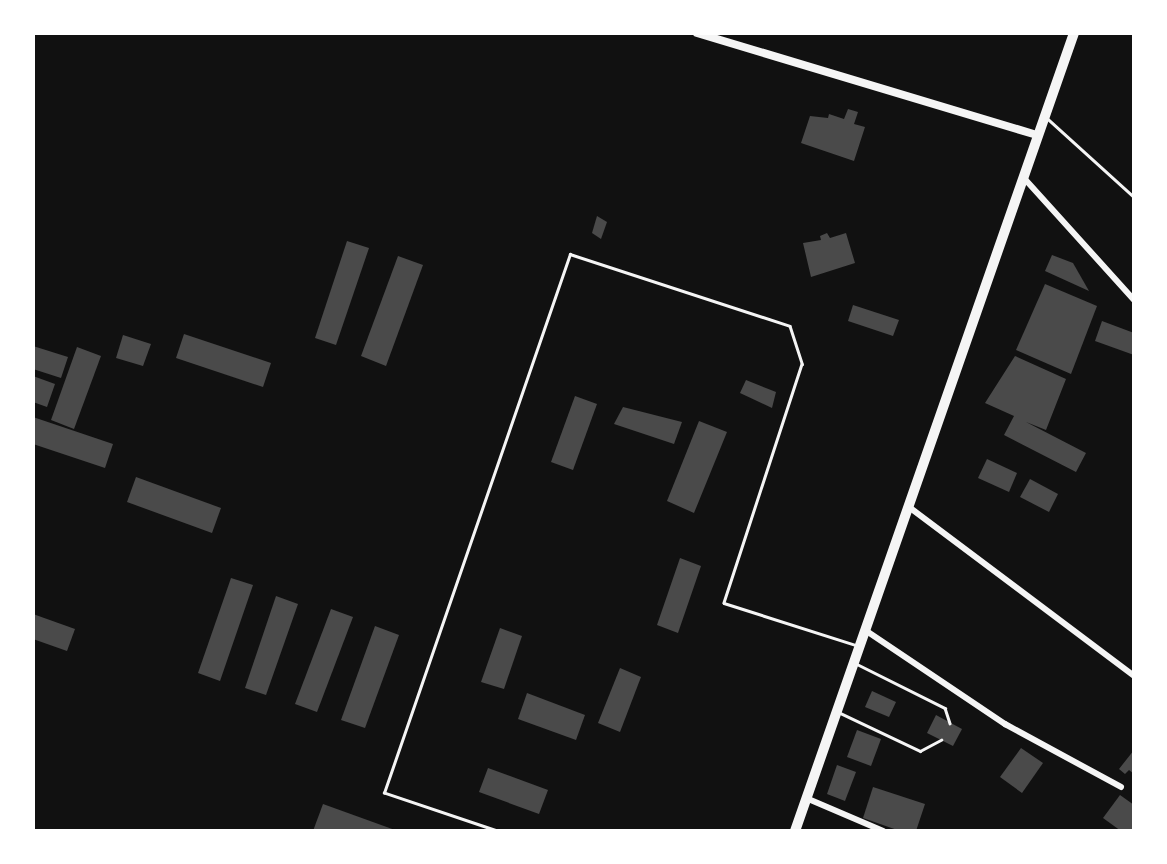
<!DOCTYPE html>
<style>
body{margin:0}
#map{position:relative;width:1167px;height:864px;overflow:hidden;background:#111;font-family:Manrope,sans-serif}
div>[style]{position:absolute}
.building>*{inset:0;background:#4a4a4a}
.service>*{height:2.5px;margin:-1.25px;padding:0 1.25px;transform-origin:1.25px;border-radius:1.25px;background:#f5f5f5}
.minor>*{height:6px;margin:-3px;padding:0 3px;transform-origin:3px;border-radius:3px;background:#f5f5f5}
.tertiary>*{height:8px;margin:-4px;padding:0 4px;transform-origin:4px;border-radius:4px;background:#f5f5f5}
.primary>*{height:10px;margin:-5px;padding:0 5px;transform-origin:5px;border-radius:5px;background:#f5f5f5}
span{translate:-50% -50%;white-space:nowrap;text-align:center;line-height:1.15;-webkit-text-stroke:5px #fff;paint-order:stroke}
.frame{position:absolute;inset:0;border:35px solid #fff;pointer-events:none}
</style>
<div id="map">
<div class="building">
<div style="clip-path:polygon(848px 109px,858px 112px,854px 124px,865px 127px,854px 161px,801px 143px,810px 116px,828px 118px,829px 114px,844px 119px)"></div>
<div style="clip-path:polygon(597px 216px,607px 222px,601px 239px,592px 233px)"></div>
<div style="clip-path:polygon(827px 233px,830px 238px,846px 233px,855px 263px,811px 277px,803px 243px,821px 240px,820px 236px)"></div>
<div style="clip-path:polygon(347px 241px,369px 248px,336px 345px,315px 338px)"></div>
<div style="clip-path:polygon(1052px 255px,1073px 263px,1089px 291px,1045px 271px)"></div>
<div style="clip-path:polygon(398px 256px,423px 265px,386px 366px,361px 356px)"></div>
<div style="clip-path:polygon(1045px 284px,1097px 306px,1071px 374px,1016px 350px)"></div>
<div style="clip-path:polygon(853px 305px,899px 320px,893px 336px,848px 321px)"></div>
<div style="clip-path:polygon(1102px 321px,1134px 333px,1134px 355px,1095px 341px)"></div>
<div style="clip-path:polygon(184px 334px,271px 363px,263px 387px,176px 358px)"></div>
<div style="clip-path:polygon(123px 335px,151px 344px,143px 366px,116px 358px)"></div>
<div style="clip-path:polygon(33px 346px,68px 357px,61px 378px,33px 369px)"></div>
<div style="clip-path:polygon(77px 347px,101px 356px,74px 429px,51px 420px)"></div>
<div style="clip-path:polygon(1015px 356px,1066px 379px,1046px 430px,1026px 422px,1086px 453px,1076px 472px,1004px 435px,1014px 416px,985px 403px)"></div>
<div style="clip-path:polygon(33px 376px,55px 384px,47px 407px,33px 402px)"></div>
<div style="clip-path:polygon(746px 380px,776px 392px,772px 408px,740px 393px)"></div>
<div style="clip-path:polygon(575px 396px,597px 404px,573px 470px,551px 462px)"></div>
<div style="clip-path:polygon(623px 407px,682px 422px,674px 444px,614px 424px)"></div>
<div style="clip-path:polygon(33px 417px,113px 444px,105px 468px,33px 444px)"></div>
<div style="clip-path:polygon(699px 421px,727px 432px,694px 513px,667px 501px)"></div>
<div style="clip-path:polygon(987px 459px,1017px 473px,1009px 492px,978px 478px)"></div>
<div style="clip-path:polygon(136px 477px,221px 508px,212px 533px,127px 502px)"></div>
<div style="clip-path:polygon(1030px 479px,1058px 494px,1049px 512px,1020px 497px)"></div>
<div style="clip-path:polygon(680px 558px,701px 566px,678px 633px,657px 625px)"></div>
<div style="clip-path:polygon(231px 578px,253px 585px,220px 681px,198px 673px)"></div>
<div style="clip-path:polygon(276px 596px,298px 604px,266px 695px,245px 688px)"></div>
<div style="clip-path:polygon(331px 609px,353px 617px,317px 712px,295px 704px)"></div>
<div style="clip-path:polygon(33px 614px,75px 629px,67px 651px,33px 639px)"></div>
<div style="clip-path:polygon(375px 626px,399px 635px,365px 728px,341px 720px)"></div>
<div style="clip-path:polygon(500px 628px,522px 636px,504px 689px,481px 682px)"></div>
<div style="clip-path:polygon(620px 668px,641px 677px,620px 732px,598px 723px)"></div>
<div style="clip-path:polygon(872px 691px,896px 702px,889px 717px,865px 707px)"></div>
<div style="clip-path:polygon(527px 693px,585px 715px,576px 740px,518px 719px)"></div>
<div style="clip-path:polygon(936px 715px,962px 729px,953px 746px,927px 733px)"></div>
<div style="clip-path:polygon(857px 730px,881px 739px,871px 766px,847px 757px)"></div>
<div style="clip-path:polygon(1021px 748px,1043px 763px,1022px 793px,1000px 777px)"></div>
<div style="clip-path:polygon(1134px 750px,1134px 774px,1129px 770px,1125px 774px,1119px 769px)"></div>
<div style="clip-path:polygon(837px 765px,856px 772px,845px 801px,827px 794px)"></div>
<div style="clip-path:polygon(488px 768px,548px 790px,539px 814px,479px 792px)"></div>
<div style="clip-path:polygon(873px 787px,925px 804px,916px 831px,900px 831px,863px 818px)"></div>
<div style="clip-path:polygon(1120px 795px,1134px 805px,1134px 831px,1121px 831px,1103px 818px)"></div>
<div style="clip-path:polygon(323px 804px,395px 830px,395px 831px,313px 831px)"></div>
</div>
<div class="service">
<div style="left:1048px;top:119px;width:116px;rotate:42.2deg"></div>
<div style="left:855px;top:663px;width:101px;rotate:26.6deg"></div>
<div style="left:945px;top:708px;width:16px;rotate:72deg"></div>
<div style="left:838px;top:712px;width:91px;rotate:25.4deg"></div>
<div style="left:920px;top:751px;width:24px;rotate:-28deg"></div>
<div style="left:497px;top:831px;width:119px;rotate:-161.4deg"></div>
<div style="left:384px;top:793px;width:570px;rotate:-70.96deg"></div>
<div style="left:570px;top:254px;width:231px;rotate:18.1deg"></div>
<div style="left:790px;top:326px;width:40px;rotate:72deg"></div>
<div style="left:802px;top:364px;width:251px;rotate:108.1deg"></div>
<div style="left:724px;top:603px;width:139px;rotate:17.7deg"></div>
<div style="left:644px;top:831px;width:3px"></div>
</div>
<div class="minor">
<div style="left:1023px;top:177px;width:166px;rotate:47.9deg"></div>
<div style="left:909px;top:507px;width:281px;rotate:36.9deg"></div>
<div style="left:865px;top:630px;width:169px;rotate:33.9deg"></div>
<div style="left:1005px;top:724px;width:132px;rotate:28.5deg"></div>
<div style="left:806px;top:798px;width:84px;rotate:23.2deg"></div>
</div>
<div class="tertiary">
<div style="left:697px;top:33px;width:354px;rotate:16.7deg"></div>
</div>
<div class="primary">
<div style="left:795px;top:831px;width:845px;rotate:-70.73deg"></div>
</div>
<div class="frame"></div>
</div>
